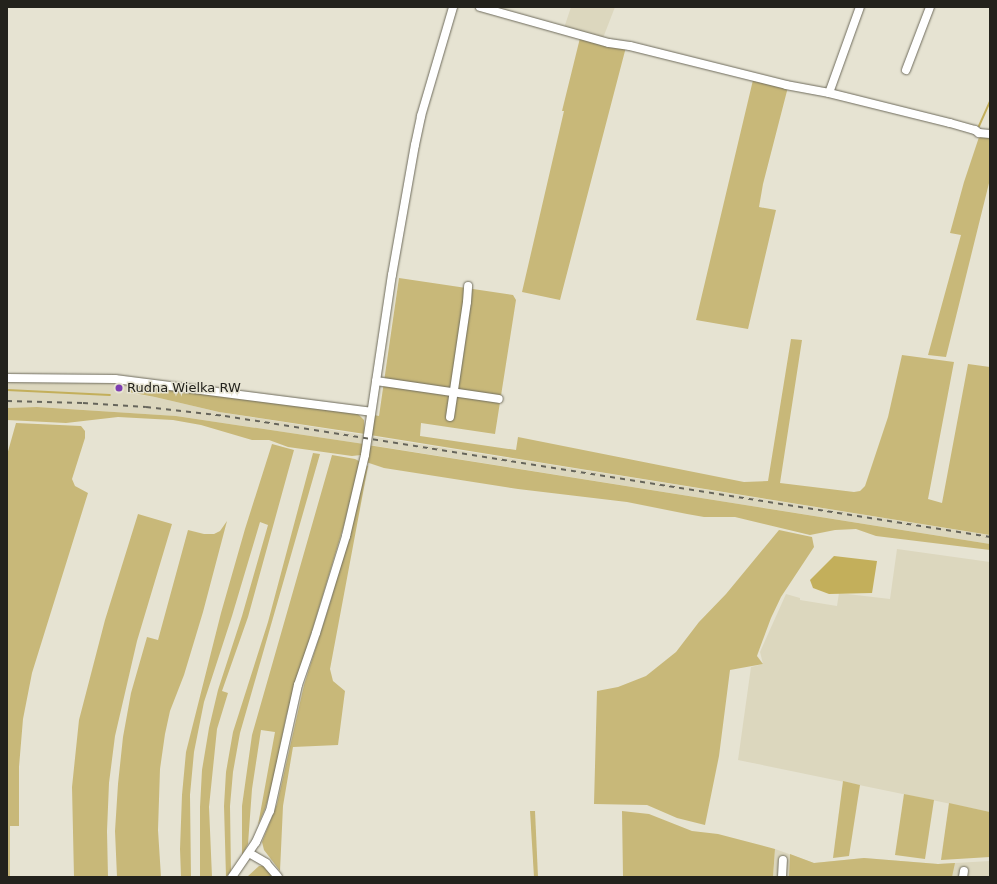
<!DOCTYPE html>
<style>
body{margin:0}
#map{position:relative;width:997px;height:884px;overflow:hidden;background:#e6e3d2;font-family:"DejaVu Sans",sans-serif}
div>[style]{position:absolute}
.built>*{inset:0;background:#dcd7be}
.green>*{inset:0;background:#c8b879}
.water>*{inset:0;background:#c3af5b}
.stream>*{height:2px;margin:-1px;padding:0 1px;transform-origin:1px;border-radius:1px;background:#c3af5b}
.roads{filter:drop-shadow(0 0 1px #6e6b5c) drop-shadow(0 0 1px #6e6b5c)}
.minor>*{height:8px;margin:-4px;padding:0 4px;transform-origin:4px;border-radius:4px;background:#fff}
.rail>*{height:2px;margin-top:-1px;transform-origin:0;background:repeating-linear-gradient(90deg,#66655b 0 5px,transparent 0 10px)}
.dots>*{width:11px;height:11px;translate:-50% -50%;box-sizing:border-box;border:2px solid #e6e3d2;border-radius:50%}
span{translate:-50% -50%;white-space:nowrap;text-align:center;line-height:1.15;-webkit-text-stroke:3px #e6e3d2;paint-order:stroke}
.poi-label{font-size:13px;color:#23221c}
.left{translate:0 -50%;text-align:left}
.frame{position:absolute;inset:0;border:8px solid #23221c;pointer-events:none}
</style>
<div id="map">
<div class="built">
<div style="clip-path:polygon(571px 7px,615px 7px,603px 38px,564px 28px)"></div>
<div style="clip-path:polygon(7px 381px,129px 383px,128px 393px,155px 397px,219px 412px,990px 535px,990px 544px,364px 444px,176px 416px,37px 407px,7px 408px)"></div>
<div style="clip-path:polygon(897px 549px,990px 562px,990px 812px,738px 760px,751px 667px,763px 664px,760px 652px,786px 594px,800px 598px,800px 600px,837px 606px,839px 593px,890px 599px)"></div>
<div style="clip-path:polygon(775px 849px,814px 863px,864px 858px,938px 864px,990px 861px,990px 877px,773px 877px)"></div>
</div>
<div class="green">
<div style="clip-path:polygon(580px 38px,626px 47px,560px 300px,522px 292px,564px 111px,562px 111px)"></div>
<div style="clip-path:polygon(753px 80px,788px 87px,763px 184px,759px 207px,776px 210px,748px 329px,696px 320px)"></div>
<div style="clip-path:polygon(980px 134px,990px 135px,990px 179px,946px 357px,928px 355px,961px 235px,950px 233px,964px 182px)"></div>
<div style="clip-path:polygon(399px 278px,513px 295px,516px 300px,495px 434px,421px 423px,420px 436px,516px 450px,518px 437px,744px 482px,768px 481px,791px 339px,802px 340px,780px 483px,854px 492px,860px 491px,865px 486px,888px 417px,902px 355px,954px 362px,928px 499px,942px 503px,968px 364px,990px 367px,990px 535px,370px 435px,374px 415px,379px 416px)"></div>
<div style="clip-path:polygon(129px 383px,357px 413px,364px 420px,365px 434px,219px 412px,155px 397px,128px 392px)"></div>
<div style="clip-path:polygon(37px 407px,176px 416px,364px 444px,361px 455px,352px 456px,288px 447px,269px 440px,252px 440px,201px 425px,173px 420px,118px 417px,66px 423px,7px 420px,7px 408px)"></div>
<div style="clip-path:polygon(16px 423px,81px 426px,85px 431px,85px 438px,72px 479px,75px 486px,88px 493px,32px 673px,23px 719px,19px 767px,19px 826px,10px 826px,10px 877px,7px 877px,7px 455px)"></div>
<div style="clip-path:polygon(272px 444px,294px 450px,248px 617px,222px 691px,228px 693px,217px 729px,209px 807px,212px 877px,200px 877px,200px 807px,202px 770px,209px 728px,218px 690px,242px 616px,268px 525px,260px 522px,232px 616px,204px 702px,194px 752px,190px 795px,191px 877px,181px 877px,180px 849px,182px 795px,186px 752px,221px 613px,245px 529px)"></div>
<div style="clip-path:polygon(368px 445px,990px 544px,990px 550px,876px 536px,856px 529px,835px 530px,810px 535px,735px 517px,704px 517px,687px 514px,627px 502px,518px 489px,384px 468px,366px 462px)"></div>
<div style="clip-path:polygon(313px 453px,320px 454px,240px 733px,233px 772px,230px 806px,231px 871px,226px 877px,224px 806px,226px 772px,233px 732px,268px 622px)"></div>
<div style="clip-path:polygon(332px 455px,355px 459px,359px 461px,359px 465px,344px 525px,286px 717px,273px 783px,265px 809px,258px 825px,275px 732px,261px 730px,252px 789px,248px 844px,242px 855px,242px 806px,252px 735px)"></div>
<div style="clip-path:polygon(366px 465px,368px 466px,330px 669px,333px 681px,345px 691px,338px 745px,293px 747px,283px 806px,280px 871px,264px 850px,262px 842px,277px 804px,304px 685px,331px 600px)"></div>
<div style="clip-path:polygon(138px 514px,172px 524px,137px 641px,115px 736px,109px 783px,107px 831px,108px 877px,74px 877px,72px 787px,79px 720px,105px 620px)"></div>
<div style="clip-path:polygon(227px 521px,203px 612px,184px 675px,170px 711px,165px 734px,160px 769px,158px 830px,161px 877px,117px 877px,115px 831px,118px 784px,123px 737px,131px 693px,147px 637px,158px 640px,188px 530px,204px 534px,214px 534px,220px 531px)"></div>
<div style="clip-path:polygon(779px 530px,812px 537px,814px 547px,781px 597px,771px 618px,758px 653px,757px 656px,763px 664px,730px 670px,719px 756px,705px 825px,677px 818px,647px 805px,594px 804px,597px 691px,618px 687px,646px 676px,676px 652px,699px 622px,726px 594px)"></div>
<div style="clip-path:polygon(843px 781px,860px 785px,849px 856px,833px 858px)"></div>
<div style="clip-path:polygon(904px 794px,934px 800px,925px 859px,895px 855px)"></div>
<div style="clip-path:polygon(949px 803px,990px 812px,990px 857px,941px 860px)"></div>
<div style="clip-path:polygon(530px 811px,535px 811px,538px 877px,534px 877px)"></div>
<div style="clip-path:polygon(622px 811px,649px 814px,692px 831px,718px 834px,775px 849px,773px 877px,623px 877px)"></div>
<div style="clip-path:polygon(790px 854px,814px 863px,864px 858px,938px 864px,955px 863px,952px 877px,789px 877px)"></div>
<div style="clip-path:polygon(259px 866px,265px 866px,273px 877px,247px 877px)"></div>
</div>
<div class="water">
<div style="clip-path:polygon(834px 556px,877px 561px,872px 593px,829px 594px,813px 588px,810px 580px)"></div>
</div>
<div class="stream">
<div style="left:979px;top:126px;width:27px;rotate:-66deg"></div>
<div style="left:7px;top:390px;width:103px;rotate:2.8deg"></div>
</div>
<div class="roads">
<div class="minor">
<div style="left:480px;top:7px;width:134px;rotate:15.6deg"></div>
<div style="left:609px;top:43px;width:21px;rotate:8deg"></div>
<div style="left:630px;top:46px;width:161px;rotate:14deg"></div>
<div style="left:786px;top:85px;width:44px;rotate:10.5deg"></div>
<div style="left:829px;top:93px;width:125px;rotate:13.9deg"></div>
<div style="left:950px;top:123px;width:26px;rotate:16deg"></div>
<div style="left:975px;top:130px;width:5px;rotate:37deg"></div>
<div style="left:979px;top:133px;width:11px;rotate:5deg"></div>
<div style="left:906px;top:70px;width:67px;rotate:-69.1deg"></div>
<div style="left:829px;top:93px;width:91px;rotate:-70.2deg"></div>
<div style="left:7px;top:378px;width:108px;rotate:0.5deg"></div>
<div style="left:115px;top:379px;width:258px;rotate:7.3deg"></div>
<div style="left:376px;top:381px;width:124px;rotate:8.3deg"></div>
<div style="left:450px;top:417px;width:116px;rotate:-81.6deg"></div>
<div style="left:467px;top:302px;width:16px;rotate:-86deg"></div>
<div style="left:249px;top:853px;width:20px;rotate:30deg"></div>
<div style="left:266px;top:863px;width:18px;rotate:49deg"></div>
<div style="left:232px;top:877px;width:42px;rotate:-55.6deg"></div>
<div style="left:256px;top:842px;width:34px;rotate:-66deg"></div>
<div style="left:270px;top:811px;width:129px;rotate:-77.5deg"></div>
<div style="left:298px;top:685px;width:55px;rotate:-70.9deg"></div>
<div style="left:316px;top:633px;width:102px;rotate:-72.8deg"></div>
<div style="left:346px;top:536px;width:83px;rotate:-76.8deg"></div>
<div style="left:365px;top:455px;width:182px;rotate:-81.5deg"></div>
<div style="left:392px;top:275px;width:132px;rotate:-80deg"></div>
<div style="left:415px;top:145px;width:30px;rotate:-78deg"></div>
<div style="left:421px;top:116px;width:114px;rotate:-73.6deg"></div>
<div style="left:782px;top:877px;width:17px;rotate:-87deg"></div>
<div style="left:963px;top:877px;width:6px;rotate:-81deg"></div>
</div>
</div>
<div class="rail">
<div style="left:7px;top:401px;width:76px;rotate:1.5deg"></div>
<div style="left:83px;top:403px;width:63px;rotate:3.6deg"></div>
<div style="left:146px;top:407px;width:80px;rotate:6.5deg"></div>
<div style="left:225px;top:416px;width:775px;rotate:8.99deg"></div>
</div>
<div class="dots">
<div style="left:119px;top:388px;background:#7d3db2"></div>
</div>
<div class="poi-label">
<span class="left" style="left:127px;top:388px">Rudna Wielka RW</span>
</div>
<div class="frame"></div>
</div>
